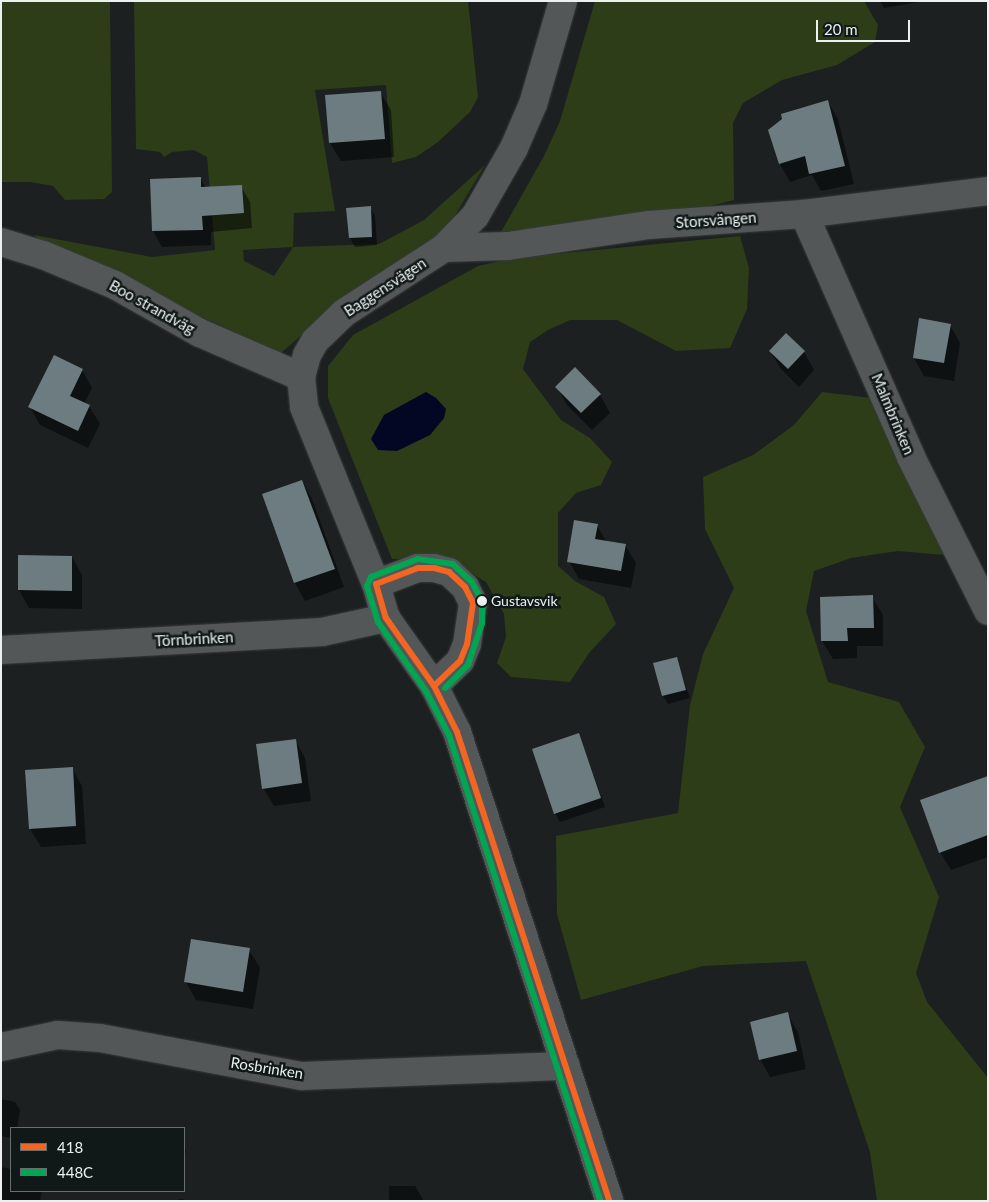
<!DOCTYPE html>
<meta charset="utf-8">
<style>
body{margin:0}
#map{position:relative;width:989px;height:1202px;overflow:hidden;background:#1c2020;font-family:Lato,sans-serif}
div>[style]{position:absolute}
.green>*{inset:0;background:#2c3d18}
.water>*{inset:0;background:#030724}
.shadow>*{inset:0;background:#0007}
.building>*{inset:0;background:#6d7c81}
.roads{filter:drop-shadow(0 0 1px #373c3b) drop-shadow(0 0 1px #373c3b)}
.minor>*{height:28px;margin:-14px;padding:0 14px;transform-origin:14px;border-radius:14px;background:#535757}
.bus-1>*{height:6px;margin:-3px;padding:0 3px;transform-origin:3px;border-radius:3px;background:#f26522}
.bus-2>*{height:6px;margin:-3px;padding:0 3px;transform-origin:3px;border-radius:3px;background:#00a651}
.dots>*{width:14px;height:14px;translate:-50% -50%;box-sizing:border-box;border:2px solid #111918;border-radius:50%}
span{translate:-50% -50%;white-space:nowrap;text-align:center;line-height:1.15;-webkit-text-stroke:5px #111918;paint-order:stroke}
.bus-label{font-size:14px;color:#ebf1f1}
.left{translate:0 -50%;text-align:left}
.street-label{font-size:15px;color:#ebf1f1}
.frame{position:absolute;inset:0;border:2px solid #ebf1f1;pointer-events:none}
.legend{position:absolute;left:10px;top:1127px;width:175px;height:65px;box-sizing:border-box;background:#111918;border:1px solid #686f6f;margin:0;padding:6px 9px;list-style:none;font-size:15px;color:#ebf1f1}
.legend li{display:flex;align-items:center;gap:10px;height:25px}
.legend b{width:25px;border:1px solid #686f6f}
.scale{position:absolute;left:816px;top:20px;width:94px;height:22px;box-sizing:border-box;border:2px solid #ebf1f1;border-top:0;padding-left:6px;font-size:15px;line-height:18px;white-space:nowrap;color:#ebf1f1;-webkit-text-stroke:4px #111918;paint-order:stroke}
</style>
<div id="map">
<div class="green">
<div style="clip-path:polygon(1px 1px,110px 1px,112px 192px,104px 199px,65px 200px,53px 186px,31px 182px,1px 182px)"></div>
<div style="clip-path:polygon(evenodd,134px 1px,468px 1px,478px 97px,470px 112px,438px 142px,416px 157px,392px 163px,386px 85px,315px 90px,335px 211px,294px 213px,293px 247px,379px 244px,424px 220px,485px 165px,453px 219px,430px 243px,312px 326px,281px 353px,45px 246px,34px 235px,152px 257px,215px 250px,207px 157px,194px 150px,172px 152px,164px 157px,160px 152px,136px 149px,134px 1px,293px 247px,274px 276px,244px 261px,243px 250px,293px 247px)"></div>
<div style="clip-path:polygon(595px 1px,864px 1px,878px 25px,875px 42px,837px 65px,782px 80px,743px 103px,733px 123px,734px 200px,694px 210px,501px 232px,544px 156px,560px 121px)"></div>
<div style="clip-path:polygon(740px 236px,749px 268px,747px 309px,730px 348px,676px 351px,617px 320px,570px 320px,548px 330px,530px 342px,523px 369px,561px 420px,590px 438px,612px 462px,601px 485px,576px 493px,558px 513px,558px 566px,575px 581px,604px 597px,616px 624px,589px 653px,570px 682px,511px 677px,497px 663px,506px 637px,504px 614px,486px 582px,460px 566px,425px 558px,392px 559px,328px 398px,328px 366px,353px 335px,478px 266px,513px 258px)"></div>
<div style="clip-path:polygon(822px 392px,871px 398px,945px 555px,898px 551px,851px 558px,814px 571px,806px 611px,828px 682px,899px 702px,925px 747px,900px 807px,939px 897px,916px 973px,927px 1002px,988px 1078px,988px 1201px,877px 1201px,870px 1152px,806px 961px,703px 966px,581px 1000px,557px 914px,556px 836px,678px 813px,690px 705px,703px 654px,734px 588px,705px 529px,703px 477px,753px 455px,794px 425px)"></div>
</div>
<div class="water">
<div style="clip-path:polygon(426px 392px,436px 398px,446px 409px,444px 418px,430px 435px,397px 451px,378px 450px,371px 439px,384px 415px)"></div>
</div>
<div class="shadow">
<div style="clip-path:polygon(880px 1px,925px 1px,884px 8px)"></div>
<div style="clip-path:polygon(380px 92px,391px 110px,394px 157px,341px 161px,330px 143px)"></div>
<div style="clip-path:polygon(828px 102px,838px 119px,854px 184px,821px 191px,812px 175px,790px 182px,780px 164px)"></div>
<div style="clip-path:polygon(200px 178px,206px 188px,241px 186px,250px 202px,252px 228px,211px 232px,211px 245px,162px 247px,153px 231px)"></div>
<div style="clip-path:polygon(370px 207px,375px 216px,377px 245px,355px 247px,350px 238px)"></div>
<div style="clip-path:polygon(950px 325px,960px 343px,954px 381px,924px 376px,914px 358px)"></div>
<div style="clip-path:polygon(770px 351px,804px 352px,814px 370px,799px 387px,781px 369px)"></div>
<div style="clip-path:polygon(82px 370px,92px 388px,84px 404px,89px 406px,100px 424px,88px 448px,40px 425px,30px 407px)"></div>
<div style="clip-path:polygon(557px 387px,600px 395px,610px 413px,592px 430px,567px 405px)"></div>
<div style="clip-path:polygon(302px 481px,312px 499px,344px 587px,305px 601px,295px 583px,263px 495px)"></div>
<div style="clip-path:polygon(597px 525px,607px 543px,625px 545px,636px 563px,631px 588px,579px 579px,569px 561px)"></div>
<div style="clip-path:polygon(72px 557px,82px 575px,82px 609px,29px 608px,19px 590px)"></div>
<div style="clip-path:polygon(872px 597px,883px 615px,883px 646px,857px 646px,857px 658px,833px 659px,822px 641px,821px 598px)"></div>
<div style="clip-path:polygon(676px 658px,690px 698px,668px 704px,663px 696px)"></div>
<div style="clip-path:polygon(579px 734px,605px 807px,560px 822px,555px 813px)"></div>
<div style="clip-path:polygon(295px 740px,305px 758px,311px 801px,274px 806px,263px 788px)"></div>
<div style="clip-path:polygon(72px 768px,82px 786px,86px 844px,41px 847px,30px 829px)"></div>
<div style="clip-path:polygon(988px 777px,988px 857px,951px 870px,940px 852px)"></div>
<div style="clip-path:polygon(249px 950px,260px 968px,253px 1009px,196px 1000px,186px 982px)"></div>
<div style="clip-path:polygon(787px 1014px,798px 1032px,806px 1069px,770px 1077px,760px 1059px)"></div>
<div style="clip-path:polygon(1px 1099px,15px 1102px,20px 1110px,17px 1128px,11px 1128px,11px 1138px,1px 1136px)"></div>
<div style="clip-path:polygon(184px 1147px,186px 1150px,184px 1164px)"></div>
<div style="clip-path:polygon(1px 1167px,11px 1169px,11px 1191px,42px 1191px,40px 1201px,1px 1201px)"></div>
<div style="clip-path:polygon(389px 1186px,415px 1186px,424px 1201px,389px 1201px)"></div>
<div style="clip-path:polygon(179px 1199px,195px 1201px,179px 1201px)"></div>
</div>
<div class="building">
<div style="clip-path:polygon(381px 91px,385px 139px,329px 143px,325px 95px)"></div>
<div style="clip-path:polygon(828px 100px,845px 166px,809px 174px,805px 156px,779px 164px,768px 130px,782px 119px,781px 114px)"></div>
<div style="clip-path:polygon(201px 177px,201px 187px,242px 185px,244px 213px,202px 216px,203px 230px,152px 231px,150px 179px)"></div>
<div style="clip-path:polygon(371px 206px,372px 237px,349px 238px,346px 208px)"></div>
<div style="clip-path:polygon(919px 318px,951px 324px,944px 363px,913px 358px)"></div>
<div style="clip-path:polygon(786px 333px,805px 351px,788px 369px,769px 351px)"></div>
<div style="clip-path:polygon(54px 355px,83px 369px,70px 396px,90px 405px,78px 431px,28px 407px)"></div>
<div style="clip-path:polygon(575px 367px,601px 394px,581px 413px,555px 387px)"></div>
<div style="clip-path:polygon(302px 480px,335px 569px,294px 583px,262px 494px)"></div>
<div style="clip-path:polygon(574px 520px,598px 524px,595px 539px,626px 544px,621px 571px,567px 562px)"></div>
<div style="clip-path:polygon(18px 555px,72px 556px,72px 591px,18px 590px)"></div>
<div style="clip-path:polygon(873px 595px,874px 628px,847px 628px,848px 641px,821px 641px,820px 597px)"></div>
<div style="clip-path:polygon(677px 657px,686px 690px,662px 696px,653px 663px)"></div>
<div style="clip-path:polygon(579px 733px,601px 798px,554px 814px,532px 749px)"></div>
<div style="clip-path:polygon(296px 739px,302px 783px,262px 789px,256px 744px)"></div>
<div style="clip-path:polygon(73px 767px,76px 826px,29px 829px,25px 770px)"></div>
<div style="clip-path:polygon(988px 776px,988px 835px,939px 853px,920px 800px)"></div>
<div style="clip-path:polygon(191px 939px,250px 948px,243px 992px,184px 982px)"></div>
<div style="clip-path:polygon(788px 1012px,797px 1051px,759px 1060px,750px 1022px)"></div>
</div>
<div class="roads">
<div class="minor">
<div style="left:563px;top:1px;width:107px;rotate:106.2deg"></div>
<div style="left:533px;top:104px;width:48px;rotate:113.4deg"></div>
<div style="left:514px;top:148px;width:78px;rotate:119.8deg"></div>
<div style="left:475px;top:216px;width:45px;rotate:134.1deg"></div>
<div style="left:444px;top:248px;width:119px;rotate:147deg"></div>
<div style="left:344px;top:313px;width:40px;rotate:136deg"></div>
<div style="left:315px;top:341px;width:16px;rotate:120deg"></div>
<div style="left:307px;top:355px;width:23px;rotate:105deg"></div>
<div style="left:301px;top:377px;width:30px;rotate:84deg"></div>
<div style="left:304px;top:407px;width:191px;rotate:67.9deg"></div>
<div style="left:376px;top:584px;width:35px;rotate:74deg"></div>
<div style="left:386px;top:618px;width:83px;rotate:54.8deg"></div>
<div style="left:434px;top:686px;width:51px;rotate:63.4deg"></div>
<div style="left:457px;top:732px;width:493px;rotate:72deg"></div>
<div style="left:804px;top:214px;width:266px;rotate:66.2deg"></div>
<div style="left:911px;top:457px;width:172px;rotate:63.4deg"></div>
<div style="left:1px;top:242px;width:44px;rotate:17.2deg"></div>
<div style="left:43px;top:255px;width:78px;rotate:22.6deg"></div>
<div style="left:115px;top:285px;width:98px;rotate:29.5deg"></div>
<div style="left:200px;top:333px;width:110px;rotate:23.5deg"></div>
<div style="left:444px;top:248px;width:64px;rotate:-1.8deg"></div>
<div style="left:508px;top:246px;width:143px;rotate:-8.5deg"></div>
<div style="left:649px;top:225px;width:155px;rotate:-4.1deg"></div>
<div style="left:804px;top:214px;width:185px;rotate:-7.1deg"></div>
<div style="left:376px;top:584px;width:45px;rotate:-20.9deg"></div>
<div style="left:418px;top:568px;width:16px"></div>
<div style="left:434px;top:568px;width:16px;rotate:15deg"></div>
<div style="left:449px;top:572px;width:22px;rotate:43deg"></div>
<div style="left:465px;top:587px;width:18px;rotate:63deg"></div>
<div style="left:473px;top:603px;width:41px;rotate:98.3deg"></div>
<div style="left:467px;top:644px;width:18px;rotate:112deg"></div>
<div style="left:460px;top:661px;width:36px;rotate:136deg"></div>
<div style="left:1px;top:650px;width:322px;rotate:-3.2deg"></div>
<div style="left:322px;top:632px;width:66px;rotate:-12.3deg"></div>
<div style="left:1px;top:1047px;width:58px;rotate:-11.9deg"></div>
<div style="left:58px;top:1035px;width:42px;rotate:4.1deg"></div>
<div style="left:100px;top:1038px;width:206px;rotate:10.7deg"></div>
<div style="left:302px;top:1076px;width:264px;rotate:-2.2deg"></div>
</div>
</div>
<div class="bus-1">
<div style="left:376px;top:584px;width:35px;rotate:74deg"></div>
<div style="left:386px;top:618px;width:83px;rotate:54.8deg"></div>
<div style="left:434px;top:686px;width:51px;rotate:63.4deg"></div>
<div style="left:457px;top:732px;width:493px;rotate:72deg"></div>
<div style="left:376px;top:584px;width:45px;rotate:-20.9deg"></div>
<div style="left:418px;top:568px;width:16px"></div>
<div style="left:434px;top:568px;width:16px;rotate:15deg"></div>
<div style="left:449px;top:572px;width:22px;rotate:43deg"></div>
<div style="left:465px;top:587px;width:18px;rotate:63deg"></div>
<div style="left:473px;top:603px;width:41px;rotate:98.3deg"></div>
<div style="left:467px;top:644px;width:18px;rotate:112deg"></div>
<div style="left:460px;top:661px;width:36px;rotate:136deg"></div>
</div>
<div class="bus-2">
<div style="left:445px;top:688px;width:33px;rotate:-45deg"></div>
<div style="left:468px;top:665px;width:44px;rotate:-71.6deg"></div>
<div style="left:482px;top:623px;width:22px;rotate:-90deg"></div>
<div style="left:482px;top:601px;width:21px;rotate:-118deg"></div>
<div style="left:472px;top:582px;width:26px;rotate:-137deg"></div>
<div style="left:453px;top:564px;width:35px;rotate:-172deg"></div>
<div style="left:418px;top:559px;width:50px;rotate:159deg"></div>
<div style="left:371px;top:577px;width:10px;rotate:114deg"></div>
<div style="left:367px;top:586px;width:38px;rotate:73deg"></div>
<div style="left:378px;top:622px;width:84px;rotate:55.2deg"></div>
<div style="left:426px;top:691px;width:50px;rotate:62.4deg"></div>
<div style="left:449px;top:735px;width:490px;rotate:72deg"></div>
</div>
<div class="dots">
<div style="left:482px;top:601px;background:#ebf1f1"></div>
</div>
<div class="bus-label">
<span class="left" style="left:491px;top:601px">Gustavsvik</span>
</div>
<div class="street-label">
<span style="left:716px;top:220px;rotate:-4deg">Storsvängen</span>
<span style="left:385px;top:287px;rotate:-33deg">Baggensvägen</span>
<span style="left:152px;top:307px;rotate:29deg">Boo strandväg</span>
<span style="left:893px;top:414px;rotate:67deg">Malmbrinken</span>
<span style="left:194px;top:639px;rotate:-3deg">Törnbrinken</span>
<span style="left:267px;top:1068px;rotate:9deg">Rosbrinken</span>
</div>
<div class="frame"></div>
<ul class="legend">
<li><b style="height:6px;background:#f26522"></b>418</li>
<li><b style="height:6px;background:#00a651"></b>448C</li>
</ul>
<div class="scale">20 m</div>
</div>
